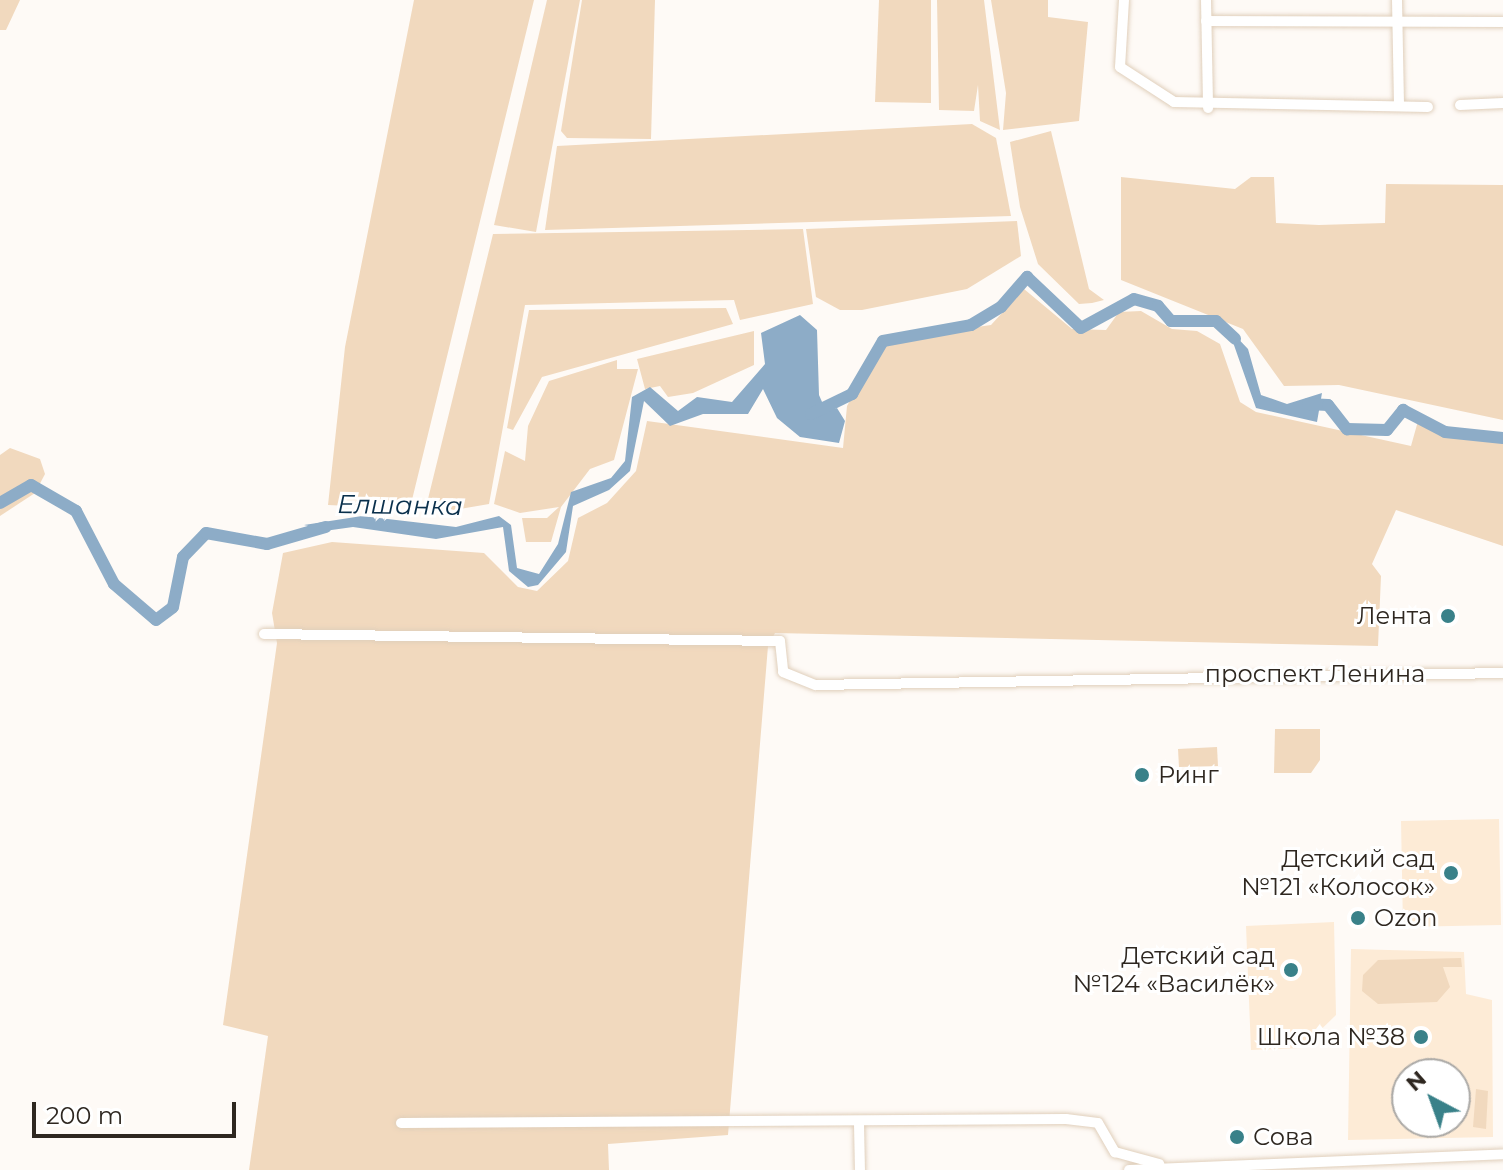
<!DOCTYPE html>
<meta charset="utf-8">
<style>
body{margin:0}
#map{position:relative;width:1503px;height:1170px;overflow:hidden;background:#fefaf6;font-family:Montserrat,sans-serif}
div>[style]{position:absolute}
.built>*{inset:0;background:#fdebd6}
.green>*{inset:0;background:#f1d9be}
.water>*{inset:0;background:#8dacc7}
.river>*{height:12px;margin:-6px;padding:0 6px;transform-origin:6px;border-radius:6px;background:#8dacc7}
.roads{filter:drop-shadow(0 0 2px #e0cfbb) drop-shadow(0 0 2px #e0cfbb)}
.minor>*{height:10px;margin:-5px;padding:0 5px;transform-origin:5px;border-radius:5px;background:#fff}
.dots>*{width:22px;height:22px;translate:-50% -50%;box-sizing:border-box;border:4px solid #fff;border-radius:50%}
span{translate:-50% -50%;white-space:nowrap;text-align:center;line-height:1.15;-webkit-text-stroke:6px #fff;paint-order:stroke}
.poi-label{font-size:24px;color:#2e2720}
.right{translate:-100% -50%;text-align:right}
.left{translate:0 -50%;text-align:left}
.street-label{font-size:24px;color:#2e2720}
.water-label{font-size:26px;color:#0a304c;font-style:italic}
.north{position:absolute;left:1391px;top:1058px;width:80px;height:80px;box-sizing:border-box;background:#fff;border:2px solid #aba9a6;border-radius:50%;rotate:319deg;font-size:22px;font-weight:700;line-height:32px;text-align:center;color:#2e2720}
.north::after{content:'';display:block;margin:auto;width:28px;height:36px;background:#398189;clip-path:polygon(50% 0,100% 100%,50% 72%,0 100%)}
.scale{position:absolute;left:32px;top:1102px;width:204px;height:36px;box-sizing:border-box;border:4px solid #2e2720;border-top:0;padding-left:10px;font-size:24px;line-height:28px;white-space:nowrap;color:#2e2720;-webkit-text-stroke:6px #fff;paint-order:stroke}
</style>
<div id="map">
<div class="built">
<div style="clip-path:polygon(1499px 819px,1501px 925px,1403px 927px,1401px 821px)"></div>
<div style="clip-path:polygon(1334px 922px,1336px 1015px,1302px 1048px,1251px 1050px,1246px 926px)"></div>
<div style="clip-path:polygon(evenodd,1351px 949px,1464px 952px,1466px 994px,1492px 1000px,1493px 1137px,1348px 1140px,1351px 949px,1407px 1074px,1455px 1074px,1455px 1122px,1407px 1122px,1407px 1074px)"></div>
</div>
<div class="green">
<div style="clip-path:polygon(0 0,20px 0,6px 30px,0 30px)"></div>
<div style="clip-path:polygon(414px 0,534px 0,411px 504px,372px 498px,370px 507px,328px 505px,345px 347px)"></div>
<div style="clip-path:polygon(547px 0,580px 0,536px 232px,494px 225px)"></div>
<div style="clip-path:polygon(582px 0,655px 0,651px 139px,567px 138px,561px 131px)"></div>
<div style="clip-path:polygon(879px 0,931px 0,931px 103px,875px 102px)"></div>
<div style="clip-path:polygon(937px 0,984px 0,1000px 130px,980px 121px,978px 85px,974px 111px,939px 110px)"></div>
<div style="clip-path:polygon(991px 0,1048px 0,1048px 17px,1088px 22px,1079px 121px,1003px 130px,1006px 93px)"></div>
<div style="clip-path:polygon(972px 124px,996px 138px,1011px 216px,545px 230px,557px 146px)"></div>
<div style="clip-path:polygon(1051px 131px,1089px 289px,1104px 300px,1092px 303px,1079px 304px,1038px 264px,1020px 207px,1010px 142px)"></div>
<div style="clip-path:polygon(1121px 177px,1235px 189px,1251px 177px,1274px 177px,1276px 223px,1319px 225px,1385px 223px,1386px 184px,1503px 185px,1503px 420px,1339px 385px,1284px 386px,1243px 329px,1121px 280px)"></div>
<div style="clip-path:polygon(1017px 221px,1021px 256px,967px 289px,862px 310px,840px 310px,816px 297px,806px 229px)"></div>
<div style="clip-path:polygon(803px 229px,813px 304px,740px 320px,734px 300px,525px 305px,489px 504px,454px 510px,427px 503px,493px 234px)"></div>
<div style="clip-path:polygon(1024px 289px,1072px 329px,1106px 330px,1119px 312px,1141px 311px,1172px 329px,1197px 331px,1220px 344px,1240px 402px,1256px 412px,1411px 446px,1418px 421px,1503px 443px,1503px 546px,1396px 510px,1372px 564px,1381px 576px,1378px 646px,775px 633px,768px 646px,728px 1135px,608px 1144px,609px 1170px,249px 1170px,268px 1036px,223px 1025px,277px 643px,272px 613px,283px 553px,332px 542px,484px 553px,518px 587px,537px 591px,568px 561px,578px 518px,607px 503px,636px 471px,647px 421px,843px 448px,847px 406px,878px 350px,894px 339px,991px 325px)"></div>
<div style="clip-path:polygon(726px 308px,733px 324px,542px 377px,513px 430px,507px 428px,529px 310px)"></div>
<div style="clip-path:polygon(754px 331px,754px 365px,693px 393px,668px 397px,660px 386px,645px 389px,637px 359px)"></div>
<div style="clip-path:polygon(617px 360px,617px 369px,638px 369px,614px 460px,590px 469px,561px 507px,551px 542px,526px 542px,522px 518px,547px 518px,559px 507px,520px 513px,494px 504px,505px 451px,525px 461px,528px 426px,549px 381px)"></div>
<div style="clip-path:polygon(10px 448px,40px 459px,45px 474px,35px 493px,0 516px,0 455px)"></div>
<div style="clip-path:polygon(1275px 729px,1320px 729px,1320px 760px,1311px 773px,1274px 773px)"></div>
<div style="clip-path:polygon(1217px 747px,1218px 766px,1179px 767px,1178px 749px)"></div>
<div style="clip-path:polygon(1461px 958px,1462px 967px,1443px 967px,1450px 987px,1437px 1002px,1378px 1004px,1362px 991px,1363px 975px,1378px 960px)"></div>
<div style="clip-path:polygon(1476px 1089px,1488px 1091px,1486px 1129px,1473px 1127px)"></div>
</div>
<div class="water">
<div style="clip-path:polygon(800px 315px,817px 330px,819px 395px,826px 411px,837px 408px,845px 421px,839px 443px,800px 437px,777px 418px,763px 389px,748px 414px,703px 414px,670px 426px,644px 401px,630px 471px,609px 490px,573px 506px,566px 552px,538px 585px,528px 587px,509px 571px,503px 527px,436px 539px,353px 527px,310px 533px,313px 527px,304px 525px,362px 516px,456px 527px,499px 516px,511px 525px,517px 568px,539px 574px,558px 544px,571px 492px,611px 478px,625px 461px,632px 397px,650px 387px,678px 411px,697px 397px,732px 402px,765px 364px,761px 333px)"></div>
<div style="clip-path:polygon(1228px 328px,1248px 349px,1261px 395px,1287px 404px,1322px 393px,1317px 422px,1256px 408px)"></div>
</div>
<div class="river">
<div style="left:1308px;top:404px;width:20px;rotate:3deg"></div>
<div style="left:1328px;top:405px;width:31px;rotate:52deg"></div>
<div style="left:1347px;top:429px;width:40px;rotate:1.4deg"></div>
<div style="left:1387px;top:430px;width:26px;rotate:-51deg"></div>
<div style="left:1403px;top:410px;width:47px;rotate:27.6deg"></div>
<div style="left:1445px;top:432px;width:58px;rotate:5.9deg"></div>
<div style="left:811px;top:414px;width:46px;rotate:-26deg"></div>
<div style="left:852px;top:394px;width:61px;rotate:-59.7deg"></div>
<div style="left:883px;top:341px;width:89px;rotate:-10.3deg"></div>
<div style="left:971px;top:325px;width:35px;rotate:-31deg"></div>
<div style="left:1001px;top:307px;width:40px;rotate:-49deg"></div>
<div style="left:1027px;top:277px;width:74px;rotate:43.4deg"></div>
<div style="left:1081px;top:328px;width:60px;rotate:-28.7deg"></div>
<div style="left:1134px;top:299px;width:25px;rotate:16deg"></div>
<div style="left:1158px;top:306px;width:20px;rotate:49deg"></div>
<div style="left:1171px;top:321px;width:45px"></div>
<div style="left:1216px;top:321px;width:26px;rotate:43deg"></div>
<div style="left:0;top:503px;width:36px;rotate:-30deg"></div>
<div style="left:31px;top:485px;width:52px;rotate:30deg"></div>
<div style="left:76px;top:511px;width:82px;rotate:62.5deg"></div>
<div style="left:114px;top:584px;width:55px;rotate:40.6deg"></div>
<div style="left:156px;top:620px;width:21px;rotate:-37deg"></div>
<div style="left:173px;top:607px;width:51px;rotate:-78.7deg"></div>
<div style="left:183px;top:557px;width:33px;rotate:-46deg"></div>
<div style="left:206px;top:533px;width:62px;rotate:10.2deg"></div>
<div style="left:267px;top:544px;width:61px;rotate:-16.1deg"></div>
</div>
<div class="roads">
<div class="minor">
<div style="left:1124px;top:0;width:67px;rotate:93.4deg"></div>
<div style="left:1120px;top:67px;width:64px;rotate:32.9deg"></div>
<div style="left:1174px;top:102px;width:254px;rotate:1.1deg"></div>
<div style="left:1206px;top:0;width:108px;rotate:88.9deg"></div>
<div style="left:1397px;top:0;width:105px;rotate:88.9deg"></div>
<div style="left:1206px;top:21px;width:297px;rotate:0.2deg"></div>
<div style="left:1460px;top:105px;width:43px;rotate:-2.7deg"></div>
<div style="left:264px;top:634px;width:516px;rotate:0.78deg"></div>
<div style="left:780px;top:641px;width:31px;rotate:84deg"></div>
<div style="left:783px;top:672px;width:35px;rotate:22deg"></div>
<div style="left:816px;top:685px;width:687px;rotate:-1deg"></div>
<div style="left:401px;top:1123px;width:665px;rotate:-0.34deg"></div>
<div style="left:1066px;top:1119px;width:32px;rotate:7deg"></div>
<div style="left:1098px;top:1123px;width:34px;rotate:60deg"></div>
<div style="left:1115px;top:1152px;width:46px;rotate:15.3deg"></div>
<div style="left:859px;top:1124px;width:46px;rotate:88.8deg"></div>
<div style="left:1129px;top:1170px;width:374px;rotate:-2.4deg"></div>
</div>
</div>
<div class="dots">
<div style="left:1448px;top:616px;background:#398189"></div>
<div style="left:1142px;top:775px;background:#398189"></div>
<div style="left:1451px;top:873px;background:#398189"></div>
<div style="left:1358px;top:918px;background:#398189"></div>
<div style="left:1291px;top:970px;background:#398189"></div>
<div style="left:1421px;top:1037px;background:#398189"></div>
<div style="left:1237px;top:1137px;background:#398189"></div>
</div>
<div class="poi-label">
<span class="right" style="left:1432px;top:616px">Лента</span>
<span class="left" style="left:1158px;top:775px">Ринг</span>
<span class="right" style="left:1435px;top:873px">Детский сад<br>№121 «Колосок»</span>
<span class="left" style="left:1374px;top:918px">Ozon</span>
<span class="right" style="left:1275px;top:970px">Детский сад<br>№124 «Василёк»</span>
<span class="right" style="left:1405px;top:1037px">Школа №38</span>
<span class="left" style="left:1253px;top:1137px">Сова</span>
</div>
<div class="street-label">
<span style="left:1315px;top:674px">проспект Ленина</span>
</div>
<div class="water-label">
<span style="left:400px;top:506px;rotate:1deg">Елшанка</span>
</div>
<div class="north">N</div>
<div class="scale">200 m</div>
</div>
